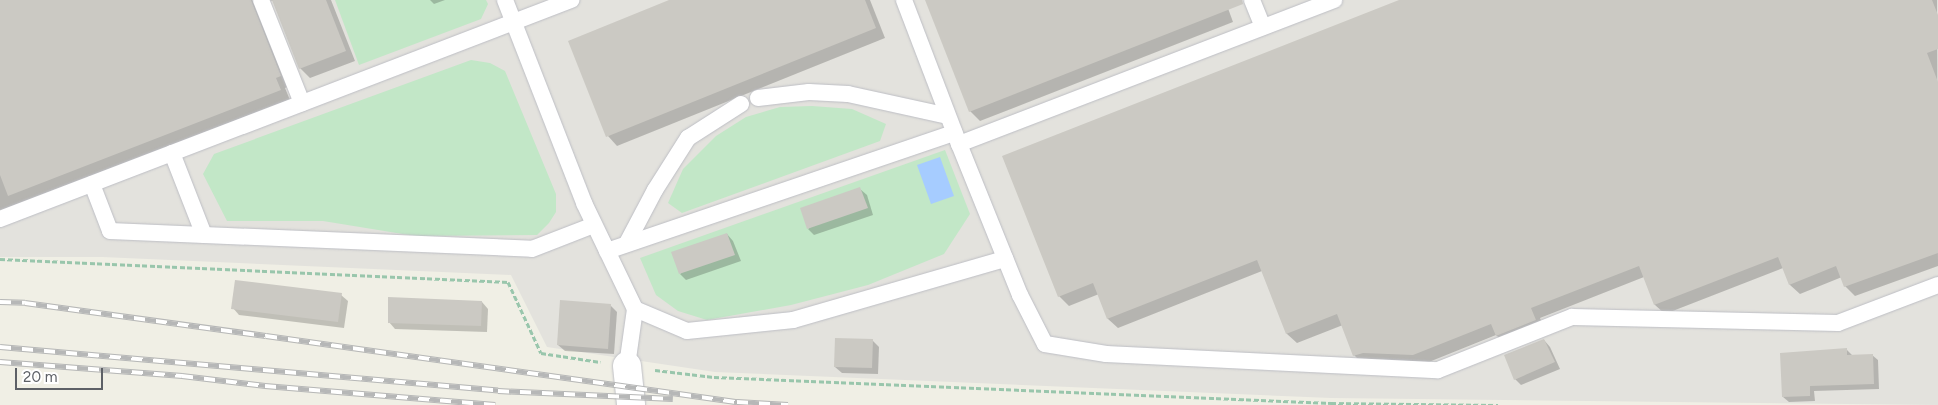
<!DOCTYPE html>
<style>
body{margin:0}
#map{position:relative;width:1938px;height:405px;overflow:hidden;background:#f0efe5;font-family:Figtree,sans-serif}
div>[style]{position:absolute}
.industrial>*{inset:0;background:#e3e2dd}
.green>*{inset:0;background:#c2e7c7}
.water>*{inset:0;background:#a6ccff}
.shadow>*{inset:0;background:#0003}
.building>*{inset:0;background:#cbc9c3}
.path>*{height:3px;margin-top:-1.5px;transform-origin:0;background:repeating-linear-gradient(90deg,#99c6ac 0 5px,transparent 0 7.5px)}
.roads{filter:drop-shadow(0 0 1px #bdbec4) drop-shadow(0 0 1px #bdbec4)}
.service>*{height:16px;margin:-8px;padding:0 8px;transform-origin:8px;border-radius:8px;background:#fff}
.minor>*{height:28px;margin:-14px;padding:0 14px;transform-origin:14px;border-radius:14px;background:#fff}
.rail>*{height:5.5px;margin-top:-2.75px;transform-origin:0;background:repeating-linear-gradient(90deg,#fff 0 11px,#b6b7b7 0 22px);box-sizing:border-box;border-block:1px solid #b6b7b7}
span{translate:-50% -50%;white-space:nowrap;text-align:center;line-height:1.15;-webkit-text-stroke:5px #fff;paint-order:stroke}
.scale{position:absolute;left:15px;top:368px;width:88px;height:22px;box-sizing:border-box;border:2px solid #5d6066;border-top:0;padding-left:6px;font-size:15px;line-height:18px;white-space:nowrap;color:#5d6066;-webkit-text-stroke:4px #fff;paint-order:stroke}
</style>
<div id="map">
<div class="industrial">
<div style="clip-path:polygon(0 0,1938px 0,1938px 405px,1331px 398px,715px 372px,547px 347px,511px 275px,102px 257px,0 257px)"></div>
</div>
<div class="green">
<div style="clip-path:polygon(335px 0,486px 0,488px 4px,481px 19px,359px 65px)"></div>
<div style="clip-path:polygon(471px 60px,490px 63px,505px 71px,556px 194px,556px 212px,549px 223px,537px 235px,415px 236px,323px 221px,227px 221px,203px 174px,214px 154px)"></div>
<div style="clip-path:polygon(812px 106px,852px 109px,886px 124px,880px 141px,682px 213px,668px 203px,683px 169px,716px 136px,746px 117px,780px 107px)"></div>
<div style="clip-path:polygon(945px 150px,970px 214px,944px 254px,868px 285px,791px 305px,707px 320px,678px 311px,656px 295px,640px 258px)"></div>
</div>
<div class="water">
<div style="clip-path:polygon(940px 157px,954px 196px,931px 204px,917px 165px)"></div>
</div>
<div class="shadow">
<div style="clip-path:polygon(0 0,268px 0,290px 86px,285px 88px,290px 100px,0 212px)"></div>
<div style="clip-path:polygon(269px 0,331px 0,355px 61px,310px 78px,300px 68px,273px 1px)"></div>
<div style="clip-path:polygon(430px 0,445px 0,434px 4px)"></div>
<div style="clip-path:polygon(672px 0,870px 0,885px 38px,617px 146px,608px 136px)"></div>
<div style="clip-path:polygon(927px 0,1225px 0,1233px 22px,980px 121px,970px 111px)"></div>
<div style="clip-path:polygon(1402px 0,1937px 0,1938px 266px,1855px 296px,1845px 286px,1842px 277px,1800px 294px,1790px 285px,1783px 268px,1665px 314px,1655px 305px,1644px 277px,1540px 318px,1545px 330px,1507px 345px,1496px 335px,1424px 364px,1364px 365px,1354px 355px,1343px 325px,1297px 343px,1287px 334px,1262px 271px,1118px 328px,1108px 319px,1099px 294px,1069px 306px,1059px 296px)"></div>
<div style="clip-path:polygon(860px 189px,867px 195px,873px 215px,814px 235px,808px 229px)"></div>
<div style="clip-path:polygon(727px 234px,733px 241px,741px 261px,686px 280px,680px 274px)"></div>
<div style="clip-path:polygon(341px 295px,348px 301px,344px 328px,239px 315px,233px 308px)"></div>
<div style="clip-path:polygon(482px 302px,488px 309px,487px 332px,395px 329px,389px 322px)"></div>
<div style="clip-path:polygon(610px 305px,617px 312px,614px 354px,565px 351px,558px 345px)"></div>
<div style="clip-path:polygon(872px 340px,879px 347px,878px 374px,842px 373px,835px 367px)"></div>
<div style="clip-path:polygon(1544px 340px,1550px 347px,1560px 369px,1521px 385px,1515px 379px)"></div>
<div style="clip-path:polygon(1847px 350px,1853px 356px,1872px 355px,1878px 360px,1879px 389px,1814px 391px,1815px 401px,1789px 402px,1783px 397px)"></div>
</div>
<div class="building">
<div style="clip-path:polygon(0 0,251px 0,281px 76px,276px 78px,281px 90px,8px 196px,0 175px)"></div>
<div style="clip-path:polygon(272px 0,326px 0,346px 51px,299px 69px)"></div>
<div style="clip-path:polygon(669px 0,865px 0,876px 28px,606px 137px,568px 41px)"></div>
<div style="clip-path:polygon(925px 0,1242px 0,1243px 4px,969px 112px)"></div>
<div style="clip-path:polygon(1399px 0,1932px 0,1938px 15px,1938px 49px,1927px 53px,1938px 82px,1938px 253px,1844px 287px,1836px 266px,1789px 285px,1778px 257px,1654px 305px,1639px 266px,1531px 308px,1536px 320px,1496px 336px,1491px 324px,1413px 355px,1363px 353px,1353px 356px,1337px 314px,1286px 334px,1257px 260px,1107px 319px,1093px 283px,1058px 297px,1002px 156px)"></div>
<div style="clip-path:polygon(860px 187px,868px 208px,807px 229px,800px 208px)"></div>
<div style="clip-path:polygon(727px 233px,735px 255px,679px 274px,671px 252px)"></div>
<div style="clip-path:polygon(235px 280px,342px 293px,338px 322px,231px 309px)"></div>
<div style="clip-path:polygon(388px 297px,482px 301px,481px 326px,388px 323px)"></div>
<div style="clip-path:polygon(560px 300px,611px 304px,608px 349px,557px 345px)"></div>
<div style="clip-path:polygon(835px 338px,873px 339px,872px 368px,834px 367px)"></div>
<div style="clip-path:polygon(1544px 339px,1555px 362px,1514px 380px,1504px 355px)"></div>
<div style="clip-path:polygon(1847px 348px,1847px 355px,1873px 354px,1874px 384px,1810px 386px,1810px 396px,1782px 397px,1780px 353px)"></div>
</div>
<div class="path">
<div style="left:0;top:259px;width:509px;rotate:2.59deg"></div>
<div style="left:508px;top:282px;width:78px;rotate:65.1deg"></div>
<div style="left:541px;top:353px;width:60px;rotate:8.7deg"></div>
<div style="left:655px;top:370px;width:59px;rotate:6.8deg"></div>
<div style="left:714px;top:377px;width:618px;rotate:2.41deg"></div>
<div style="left:1331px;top:403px;width:167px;rotate:0.7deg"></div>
</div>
<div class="roads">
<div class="service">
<div style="left:261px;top:0;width:111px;rotate:68.3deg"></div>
<div style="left:505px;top:0;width:218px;rotate:68.7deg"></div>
<div style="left:584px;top:203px;width:118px;rotate:64.3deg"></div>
<div style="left:635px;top:309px;width:58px;rotate:98deg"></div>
<div style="left:904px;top:0;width:154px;rotate:69.1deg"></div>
<div style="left:959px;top:144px;width:163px;rotate:68deg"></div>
<div style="left:1020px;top:295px;width:55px;rotate:63deg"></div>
<div style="left:1045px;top:344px;width:62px;rotate:9.3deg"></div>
<div style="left:1106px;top:354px;width:332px;rotate:2.8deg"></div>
<div style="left:1438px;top:370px;width:144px;rotate:-21.6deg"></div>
<div style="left:1572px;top:317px;width:266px;rotate:1.3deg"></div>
<div style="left:1838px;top:323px;width:107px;rotate:-20.8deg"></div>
<div style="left:1252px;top:0;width:29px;rotate:68deg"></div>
<div style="left:758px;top:98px;width:51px;rotate:-6.7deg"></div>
<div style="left:809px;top:92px;width:39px;rotate:3deg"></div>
<div style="left:848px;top:94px;width:102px;rotate:12.4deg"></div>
<div style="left:959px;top:144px;width:402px;rotate:-21deg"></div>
<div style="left:172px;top:153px;width:88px;rotate:68.7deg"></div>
<div style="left:92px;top:184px;width:50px;rotate:69deg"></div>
<div style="left:110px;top:231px;width:422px;rotate:2.4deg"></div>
<div style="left:532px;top:249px;width:66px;rotate:-21.2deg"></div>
<div style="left:0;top:219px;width:612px;rotate:-20.98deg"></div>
<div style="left:627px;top:243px;width:60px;rotate:-62.2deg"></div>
<div style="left:655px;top:190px;width:62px;rotate:-57.6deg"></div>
<div style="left:688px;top:138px;width:63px;rotate:-32.7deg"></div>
<div style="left:607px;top:251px;width:367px;rotate:-18.8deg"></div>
<div style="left:635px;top:309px;width:56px;rotate:22.9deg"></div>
<div style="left:687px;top:331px;width:107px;rotate:-5.9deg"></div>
<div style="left:793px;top:320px;width:221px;rotate:-16.1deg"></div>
</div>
<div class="minor">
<div style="left:627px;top:366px;width:39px;rotate:84deg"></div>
</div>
</div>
<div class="rail">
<div style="left:0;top:302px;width:25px;rotate:2deg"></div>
<div style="left:25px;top:303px;width:243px;rotate:7.8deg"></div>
<div style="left:266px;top:336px;width:476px;rotate:8deg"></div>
<div style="left:737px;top:402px;width:51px;rotate:3.4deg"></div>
<div style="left:0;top:347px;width:500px;rotate:5deg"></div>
<div style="left:498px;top:391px;width:175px;rotate:2.6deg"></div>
<div style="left:0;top:362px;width:183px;rotate:4.4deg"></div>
<div style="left:182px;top:376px;width:84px;rotate:6.9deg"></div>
<div style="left:265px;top:386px;width:231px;rotate:4.7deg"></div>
</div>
<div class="scale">20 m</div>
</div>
